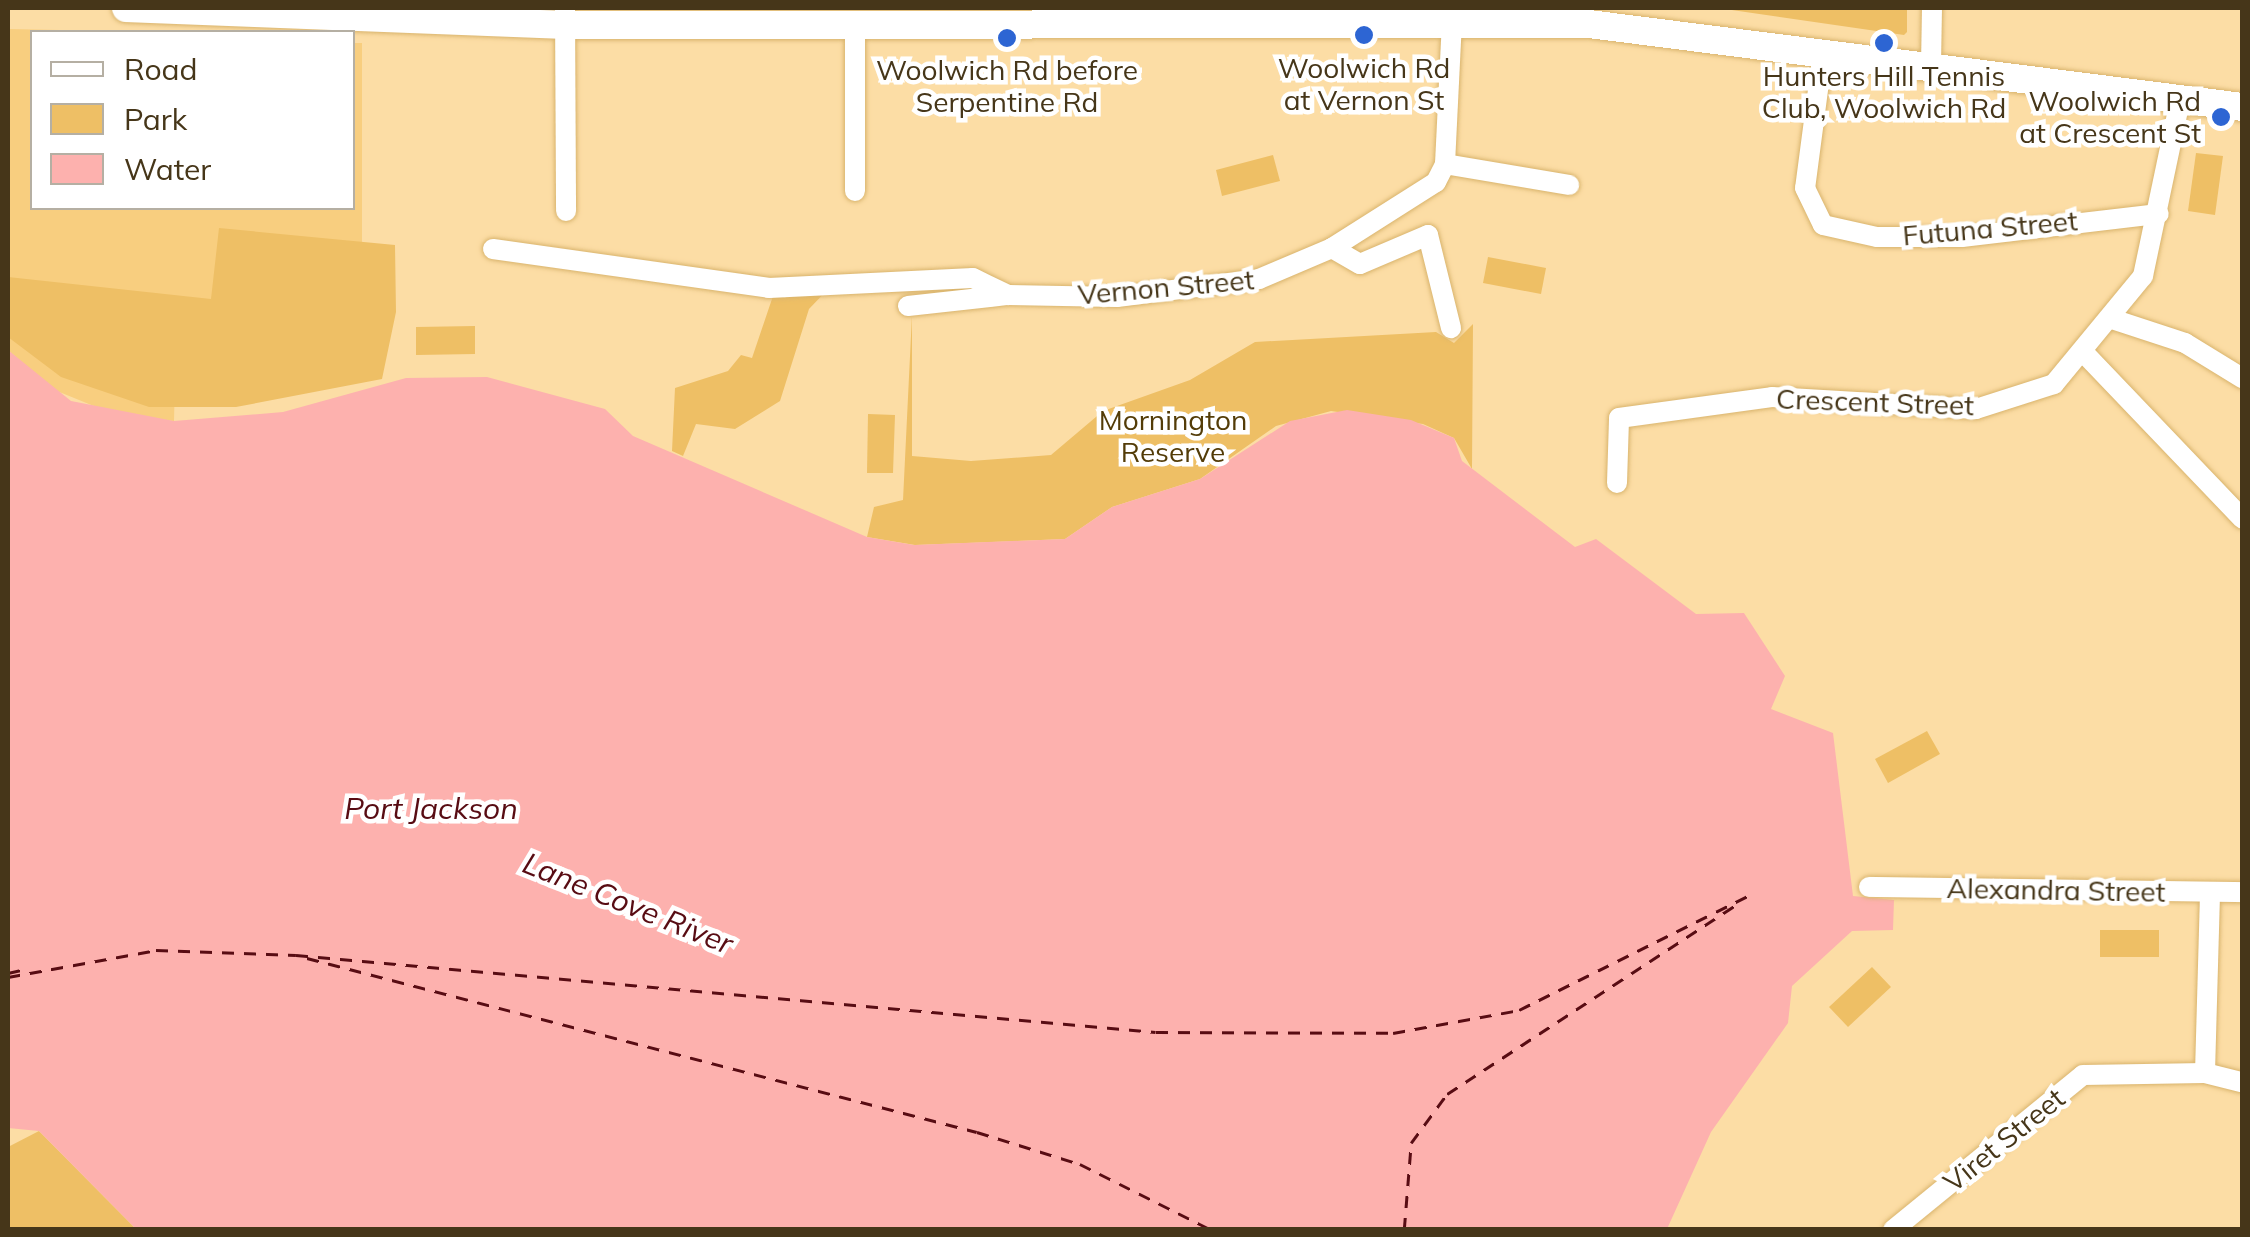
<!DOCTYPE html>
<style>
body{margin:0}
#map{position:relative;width:2250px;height:1237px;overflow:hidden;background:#fcdda5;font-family:Mulish,sans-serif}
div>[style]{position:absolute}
.built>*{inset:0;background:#f8ce7f}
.green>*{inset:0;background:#eebf65}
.water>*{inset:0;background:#fdb1ae}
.ferry>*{height:2.5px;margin-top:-1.25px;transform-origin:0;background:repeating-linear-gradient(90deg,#580c13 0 12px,transparent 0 22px)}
.roads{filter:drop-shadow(0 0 2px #d9b46d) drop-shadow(0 0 2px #d9b46d)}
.street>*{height:20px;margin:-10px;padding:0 10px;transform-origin:10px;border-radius:10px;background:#fff}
.secondary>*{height:28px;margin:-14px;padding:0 14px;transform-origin:14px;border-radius:14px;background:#fff}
.dots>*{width:28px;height:28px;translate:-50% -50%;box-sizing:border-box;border:5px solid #fff;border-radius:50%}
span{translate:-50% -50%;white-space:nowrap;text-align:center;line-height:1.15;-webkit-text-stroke:9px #fff;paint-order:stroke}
.poi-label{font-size:28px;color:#463619}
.right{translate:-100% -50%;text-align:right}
.street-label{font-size:28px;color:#463619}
.park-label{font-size:28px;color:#533c08}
.water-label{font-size:30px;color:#580c13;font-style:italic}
.frame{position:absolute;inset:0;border:10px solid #463619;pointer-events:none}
.legend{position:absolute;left:30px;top:30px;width:325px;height:180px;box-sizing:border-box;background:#fff;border:2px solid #b5afa3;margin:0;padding:12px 18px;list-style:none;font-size:30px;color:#463619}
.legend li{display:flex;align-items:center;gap:20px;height:50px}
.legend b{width:50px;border:2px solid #b5afa3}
</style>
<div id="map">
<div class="built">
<div style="clip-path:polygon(8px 29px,165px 32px,32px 32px,32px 208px,352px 208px,353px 43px,362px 43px,362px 312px,176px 335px,174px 421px,111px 413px,52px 389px,8px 350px)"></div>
</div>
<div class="green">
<div style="clip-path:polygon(1718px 8px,1907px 8px,1907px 32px,1904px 35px)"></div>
<div style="clip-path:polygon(2196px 153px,2223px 156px,2215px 215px,2188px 211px)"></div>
<div style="clip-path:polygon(1273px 155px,1280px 181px,1222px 196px,1216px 170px)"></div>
<div style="clip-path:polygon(219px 228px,395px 245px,396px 312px,382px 379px,236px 407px,149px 407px,61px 377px,8px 337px,8px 277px,211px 299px)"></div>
<div style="clip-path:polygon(1488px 257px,1546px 268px,1541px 294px,1483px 283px)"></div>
<div style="clip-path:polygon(798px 286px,831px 286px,809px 309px,780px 401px,735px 429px,696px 424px,683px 456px,672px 451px,675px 388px,728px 371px,741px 355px,752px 358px,774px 293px,785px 298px)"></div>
<div style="clip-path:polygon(912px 315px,912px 456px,971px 461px,1051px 455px,1103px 411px,1190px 380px,1255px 342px,1436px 332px,1454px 343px,1473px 324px,1472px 469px,1454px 438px,1423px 424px,1331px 411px,1276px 426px,1200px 479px,1112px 507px,1065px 539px,915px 545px,867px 537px,874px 507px,903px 500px)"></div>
<div style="clip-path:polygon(475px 326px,475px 354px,416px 355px,416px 327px)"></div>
<div style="clip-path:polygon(868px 414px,895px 415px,893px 473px,867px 473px)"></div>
<div style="clip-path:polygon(1927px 731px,1940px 754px,1888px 783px,1875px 759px)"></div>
<div style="clip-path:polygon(2100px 930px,2159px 930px,2159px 957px,2100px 957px)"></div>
<div style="clip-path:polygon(1872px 967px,1891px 987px,1848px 1027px,1829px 1007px)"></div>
<div style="clip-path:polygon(39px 1131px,136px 1229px,8px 1230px,8px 1147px)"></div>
</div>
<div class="water">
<div style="clip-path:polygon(8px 350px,71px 401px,174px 421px,283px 412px,406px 378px,487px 377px,605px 409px,633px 436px,867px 537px,914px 545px,1065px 539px,1112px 507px,1200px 479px,1290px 421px,1347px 410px,1411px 420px,1454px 438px,1462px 461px,1575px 547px,1596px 539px,1696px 614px,1744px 613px,1785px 676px,1771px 709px,1833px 733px,1853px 896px,1894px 900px,1893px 930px,1852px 931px,1792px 986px,1788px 1023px,1711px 1132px,1667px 1229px,136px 1229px,39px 1131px,8px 1128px)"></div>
</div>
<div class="ferry">
<div style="left:307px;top:958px;width:692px;rotate:14.56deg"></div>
<div style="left:977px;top:1132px;width:108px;rotate:17.3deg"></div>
<div style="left:1080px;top:1164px;width:148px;rotate:26.6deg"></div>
<div style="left:8px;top:973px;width:18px;rotate:-13deg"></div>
<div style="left:8px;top:977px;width:150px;rotate:-10.3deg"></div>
<div style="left:156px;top:950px;width:140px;rotate:2deg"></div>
<div style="left:296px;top:955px;width:863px;rotate:5.12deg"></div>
<div style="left:1156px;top:1032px;width:237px;rotate:0.2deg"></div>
<div style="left:1393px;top:1033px;width:128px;rotate:-10.3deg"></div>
<div style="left:1519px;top:1010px;width:258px;rotate:-26.5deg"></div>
<div style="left:1404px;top:1230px;width:87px;rotate:-85.4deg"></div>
<div style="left:1411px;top:1143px;width:61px;rotate:-53.7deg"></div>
<div style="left:1447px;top:1094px;width:350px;rotate:-33.2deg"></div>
</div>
<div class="roads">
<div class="street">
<div style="left:565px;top:8px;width:203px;rotate:89.7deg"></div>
<div style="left:1823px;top:52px;width:137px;rotate:97.5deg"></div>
<div style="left:1805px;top:188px;width:41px;rotate:64.1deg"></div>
<div style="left:1823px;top:225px;width:55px;rotate:12.5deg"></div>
<div style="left:1877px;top:237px;width:85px"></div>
<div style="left:1962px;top:237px;width:198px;rotate:-6.7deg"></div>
<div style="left:1931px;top:65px;width:57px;rotate:-89deg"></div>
<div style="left:1445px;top:164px;width:126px;rotate:9.6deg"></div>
<div style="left:855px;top:191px;width:167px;rotate:-90deg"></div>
<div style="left:1332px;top:248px;width:32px;rotate:30deg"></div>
<div style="left:1360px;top:264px;width:74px;rotate:-23.1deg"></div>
<div style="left:1428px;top:235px;width:96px;rotate:76.1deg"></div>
<div style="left:493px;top:249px;width:279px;rotate:8deg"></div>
<div style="left:769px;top:288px;width:204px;rotate:-2.8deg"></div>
<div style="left:973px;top:278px;width:39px;rotate:26deg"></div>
<div style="left:1008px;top:295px;width:109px;rotate:1.1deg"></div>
<div style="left:1117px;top:297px;width:143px;rotate:-7.2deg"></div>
<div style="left:1259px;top:279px;width:79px;rotate:-23deg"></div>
<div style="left:1332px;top:248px;width:123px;rotate:-32.4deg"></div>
<div style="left:1436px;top:182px;width:20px;rotate:-63deg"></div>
<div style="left:1445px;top:164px;width:141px;rotate:-87.2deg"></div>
<div style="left:908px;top:306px;width:101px;rotate:-6.3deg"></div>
<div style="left:2112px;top:319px;width:77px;rotate:18.2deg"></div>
<div style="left:2185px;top:343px;width:67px;rotate:31.6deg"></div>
<div style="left:2086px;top:355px;width:226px;rotate:46.3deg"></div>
<div style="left:1617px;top:483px;width:65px;rotate:-88.2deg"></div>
<div style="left:1619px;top:418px;width:154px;rotate:-7.8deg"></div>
<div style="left:1772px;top:397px;width:204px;rotate:3.4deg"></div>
<div style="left:1976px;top:409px;width:82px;rotate:-17.8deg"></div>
<div style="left:2054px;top:384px;width:140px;rotate:-50.5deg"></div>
<div style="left:2143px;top:276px;width:180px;rotate:-78.1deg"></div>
<div style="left:1869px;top:887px;width:373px;rotate:0.8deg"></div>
<div style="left:2205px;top:1073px;width:181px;rotate:-88.4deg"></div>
<div style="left:1893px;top:1230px;width:245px;rotate:-39.2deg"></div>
<div style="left:2083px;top:1075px;width:122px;rotate:-0.9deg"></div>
<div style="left:2205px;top:1073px;width:38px;rotate:14deg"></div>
</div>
<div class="secondary">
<div style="left:126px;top:8px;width:439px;rotate:2.2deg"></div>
<div style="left:565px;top:25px;width:1024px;rotate:-0.06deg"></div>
<div style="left:1589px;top:24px;width:658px;rotate:7.24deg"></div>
</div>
</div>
<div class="dots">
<div style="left:1364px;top:35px;background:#2d65d3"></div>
<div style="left:1007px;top:38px;background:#2d65d3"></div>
<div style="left:1884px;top:43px;background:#2d65d3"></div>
<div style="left:2221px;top:117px;background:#2d65d3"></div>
</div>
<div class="poi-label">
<span style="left:1364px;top:84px">Woolwich Rd<br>at Vernon St</span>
<span style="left:1007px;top:86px">Woolwich Rd before<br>Serpentine Rd</span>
<span style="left:1884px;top:92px">Hunters Hill Tennis<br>Club, Woolwich Rd</span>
<span class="right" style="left:2201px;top:117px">Woolwich Rd<br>at Crescent St</span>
</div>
<div class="street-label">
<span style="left:1990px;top:228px;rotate:-5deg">Futuna Street</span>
<span style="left:1166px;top:287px;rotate:-5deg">Vernon Street</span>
<span style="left:1875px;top:402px;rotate:2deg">Crescent Street</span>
<span style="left:2056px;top:890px;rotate:1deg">Alexandra Street</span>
<span style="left:2004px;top:1140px;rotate:-39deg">Viret Street</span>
</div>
<div class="park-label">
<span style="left:1173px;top:436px">Mornington<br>Reserve</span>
</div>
<div class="water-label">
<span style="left:431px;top:808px">Port Jackson</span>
<span style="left:628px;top:903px;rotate:22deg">Lane Cove River</span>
</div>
<div class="frame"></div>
<ul class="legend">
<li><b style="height:12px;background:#fff"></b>Road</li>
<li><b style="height:28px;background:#eebf65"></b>Park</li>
<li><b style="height:28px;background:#fdb1ae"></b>Water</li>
</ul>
</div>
